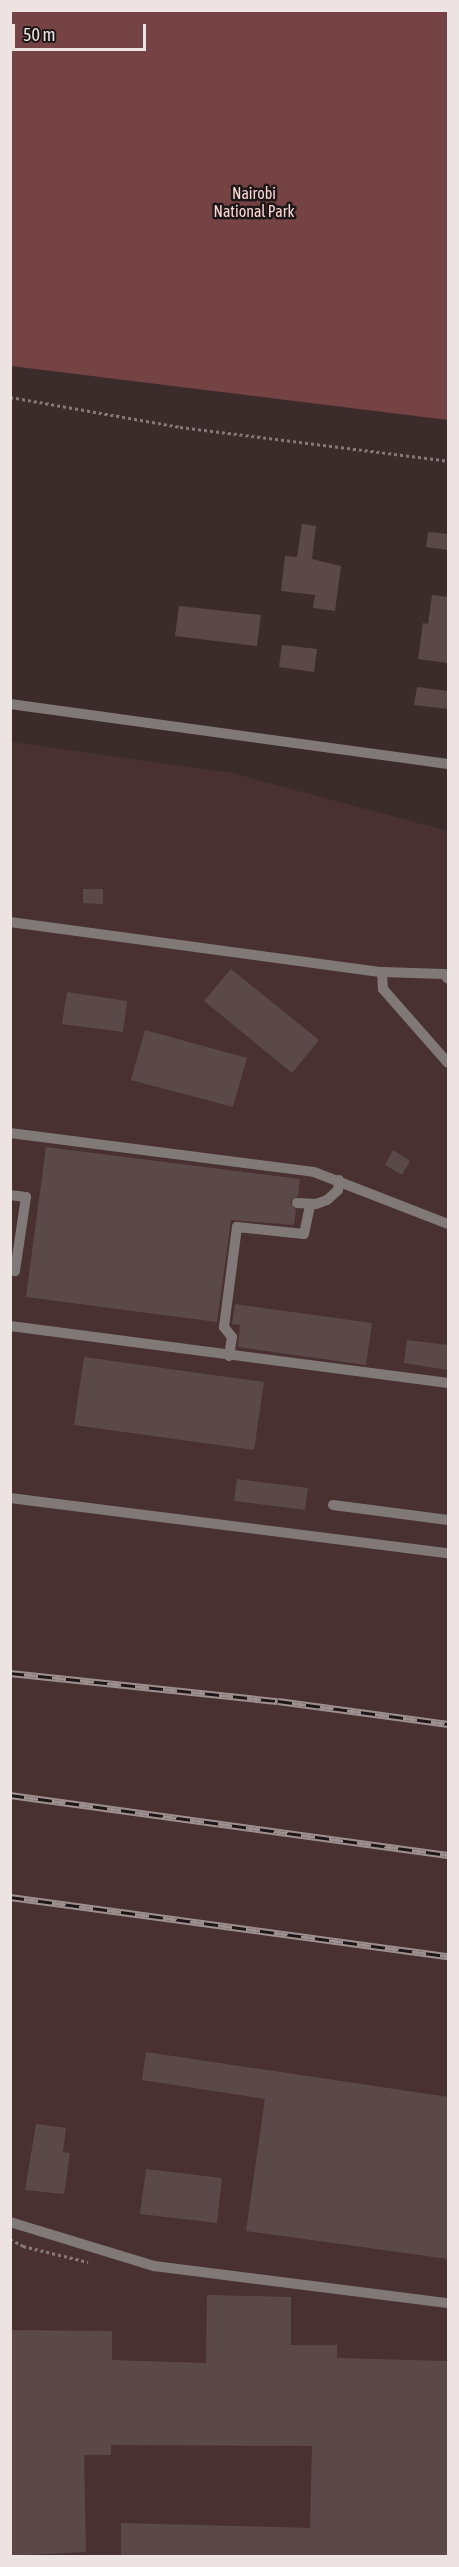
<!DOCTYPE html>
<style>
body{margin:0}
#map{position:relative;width:459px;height:2567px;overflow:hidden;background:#3b2b2b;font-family:"Asap Condensed",sans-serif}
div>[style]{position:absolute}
.built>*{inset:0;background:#493131}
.green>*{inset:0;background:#754343}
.building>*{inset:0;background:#5b4949}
.path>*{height:3px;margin-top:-1.5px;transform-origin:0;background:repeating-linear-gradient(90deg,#867878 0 3px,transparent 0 6px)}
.lane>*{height:10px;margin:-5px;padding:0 5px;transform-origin:5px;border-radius:5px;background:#817878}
.rail>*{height:7px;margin-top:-3.5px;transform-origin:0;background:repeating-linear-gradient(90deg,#1d1616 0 14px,#9e9090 0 28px);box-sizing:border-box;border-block:2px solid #9e9090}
span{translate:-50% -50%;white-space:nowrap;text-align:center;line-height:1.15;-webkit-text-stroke:5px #1d1616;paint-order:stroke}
.park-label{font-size:16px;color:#fcd6d5}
.frame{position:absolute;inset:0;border:12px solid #eee3e3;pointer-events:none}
.scale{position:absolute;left:12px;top:24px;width:134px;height:27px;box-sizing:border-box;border:3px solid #eee3e3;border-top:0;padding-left:8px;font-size:18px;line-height:21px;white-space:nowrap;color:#eee3e3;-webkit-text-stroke:4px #1d1616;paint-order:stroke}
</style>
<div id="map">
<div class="built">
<div style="clip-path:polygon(11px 742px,232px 773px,448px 831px,448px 2556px,11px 2556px)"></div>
</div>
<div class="green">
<div style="clip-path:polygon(11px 10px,448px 11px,448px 420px,11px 366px)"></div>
</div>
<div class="building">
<div style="clip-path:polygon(302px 524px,316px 526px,312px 559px,341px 566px,335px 611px,313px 608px,315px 595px,281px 591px,285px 556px,297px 557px)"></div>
<div style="clip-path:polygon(428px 532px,448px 534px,447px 550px,426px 547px)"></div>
<div style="clip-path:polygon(432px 595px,448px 597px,448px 663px,418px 659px,423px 623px,428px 624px)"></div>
<div style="clip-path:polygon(179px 606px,261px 615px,257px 646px,175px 636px)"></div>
<div style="clip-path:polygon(282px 645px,317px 649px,314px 672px,279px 667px)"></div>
<div style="clip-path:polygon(417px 687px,448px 691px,448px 709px,414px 705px)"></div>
<div style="clip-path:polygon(83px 889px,103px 889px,103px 904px,83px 903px)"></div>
<div style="clip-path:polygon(231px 969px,319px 1040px,292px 1073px,204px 1001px)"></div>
<div style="clip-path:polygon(67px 992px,127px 1001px,123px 1032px,62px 1024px)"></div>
<div style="clip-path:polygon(145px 1030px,247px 1058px,233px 1107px,131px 1080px)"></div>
<div style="clip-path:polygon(46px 1147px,300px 1179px,298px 1196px,290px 1202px,296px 1210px,294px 1225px,231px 1220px,217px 1322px,26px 1297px)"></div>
<div style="clip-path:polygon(393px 1150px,410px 1161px,402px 1175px,385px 1165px)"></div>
<div style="clip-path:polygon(235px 1304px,372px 1323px,366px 1365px,238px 1347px,240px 1325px,232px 1324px)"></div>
<div style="clip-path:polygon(407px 1340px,448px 1345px,448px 1370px,404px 1363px)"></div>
<div style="clip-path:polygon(84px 1357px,264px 1382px,254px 1450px,74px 1425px)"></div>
<div style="clip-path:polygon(237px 1479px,308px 1488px,305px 1510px,234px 1501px)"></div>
<div style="clip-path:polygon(146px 2052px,448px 2097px,448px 2259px,246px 2231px,265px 2099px,142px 2080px)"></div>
<div style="clip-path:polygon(36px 2124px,66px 2128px,63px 2152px,70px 2153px,64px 2194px,25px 2190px)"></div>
<div style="clip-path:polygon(146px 2169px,222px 2178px,217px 2223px,140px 2214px)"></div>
<div style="clip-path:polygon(207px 2295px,291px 2297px,291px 2345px,337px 2345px,337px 2358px,448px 2361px,448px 2556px,121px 2556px,121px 2523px,310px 2528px,312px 2446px,111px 2445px,111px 2455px,84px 2455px,86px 2552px,10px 2556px,10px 2330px,112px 2331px,112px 2360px,206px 2363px)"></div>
</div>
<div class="path">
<div style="left:10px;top:397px;width:173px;rotate:10deg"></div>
<div style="left:180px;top:427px;width:270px;rotate:7.2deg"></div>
<div style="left:10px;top:2239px;width:15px;rotate:28deg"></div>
<div style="left:23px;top:2246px;width:67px;rotate:13.8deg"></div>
</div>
<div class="lane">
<div style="left:10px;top:704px;width:442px;rotate:7.8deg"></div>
<div style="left:10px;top:922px;width:375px;rotate:7.7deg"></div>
<div style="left:382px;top:972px;width:62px;rotate:1.8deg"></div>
<div style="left:444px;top:974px;width:6px;rotate:51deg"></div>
<div style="left:382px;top:972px;width:17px;rotate:87deg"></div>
<div style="left:383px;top:989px;width:98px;rotate:48.7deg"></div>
<div style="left:10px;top:1133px;width:306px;rotate:7.3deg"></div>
<div style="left:314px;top:1172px;width:144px;rotate:21.2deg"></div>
<div style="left:10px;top:1195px;width:16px;rotate:7deg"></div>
<div style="left:26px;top:1197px;width:75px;rotate:98.5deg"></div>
<div style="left:297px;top:1203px;width:19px;rotate:3deg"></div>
<div style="left:316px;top:1204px;width:12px;rotate:-20deg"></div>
<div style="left:327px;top:1200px;width:15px;rotate:-42deg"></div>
<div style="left:338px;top:1190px;width:10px;rotate:-84deg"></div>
<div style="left:10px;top:1326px;width:442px;rotate:7.4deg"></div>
<div style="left:229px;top:1356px;width:19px;rotate:-81deg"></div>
<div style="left:232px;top:1337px;width:13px;rotate:-129deg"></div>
<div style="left:224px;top:1327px;width:101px;rotate:-82.6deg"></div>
<div style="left:237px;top:1227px;width:67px;rotate:6deg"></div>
<div style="left:304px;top:1234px;width:30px;rotate:-78deg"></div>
<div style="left:10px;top:1498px;width:441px;rotate:7.2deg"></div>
<div style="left:333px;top:1505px;width:116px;rotate:7.4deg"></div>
<div style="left:10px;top:2222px;width:151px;rotate:17deg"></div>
<div style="left:154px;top:2266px;width:296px;rotate:7.2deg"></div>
</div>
<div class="rail">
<div style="left:10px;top:1673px;width:269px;rotate:6deg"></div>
<div style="left:278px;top:1701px;width:172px;rotate:7.7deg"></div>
<div style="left:10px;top:1795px;width:442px;rotate:7.8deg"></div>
<div style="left:10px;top:1897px;width:442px;rotate:7.7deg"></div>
</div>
<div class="park-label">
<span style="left:254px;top:202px">Nairobi<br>National Park</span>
</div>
<div class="frame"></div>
<div class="scale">50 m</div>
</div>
